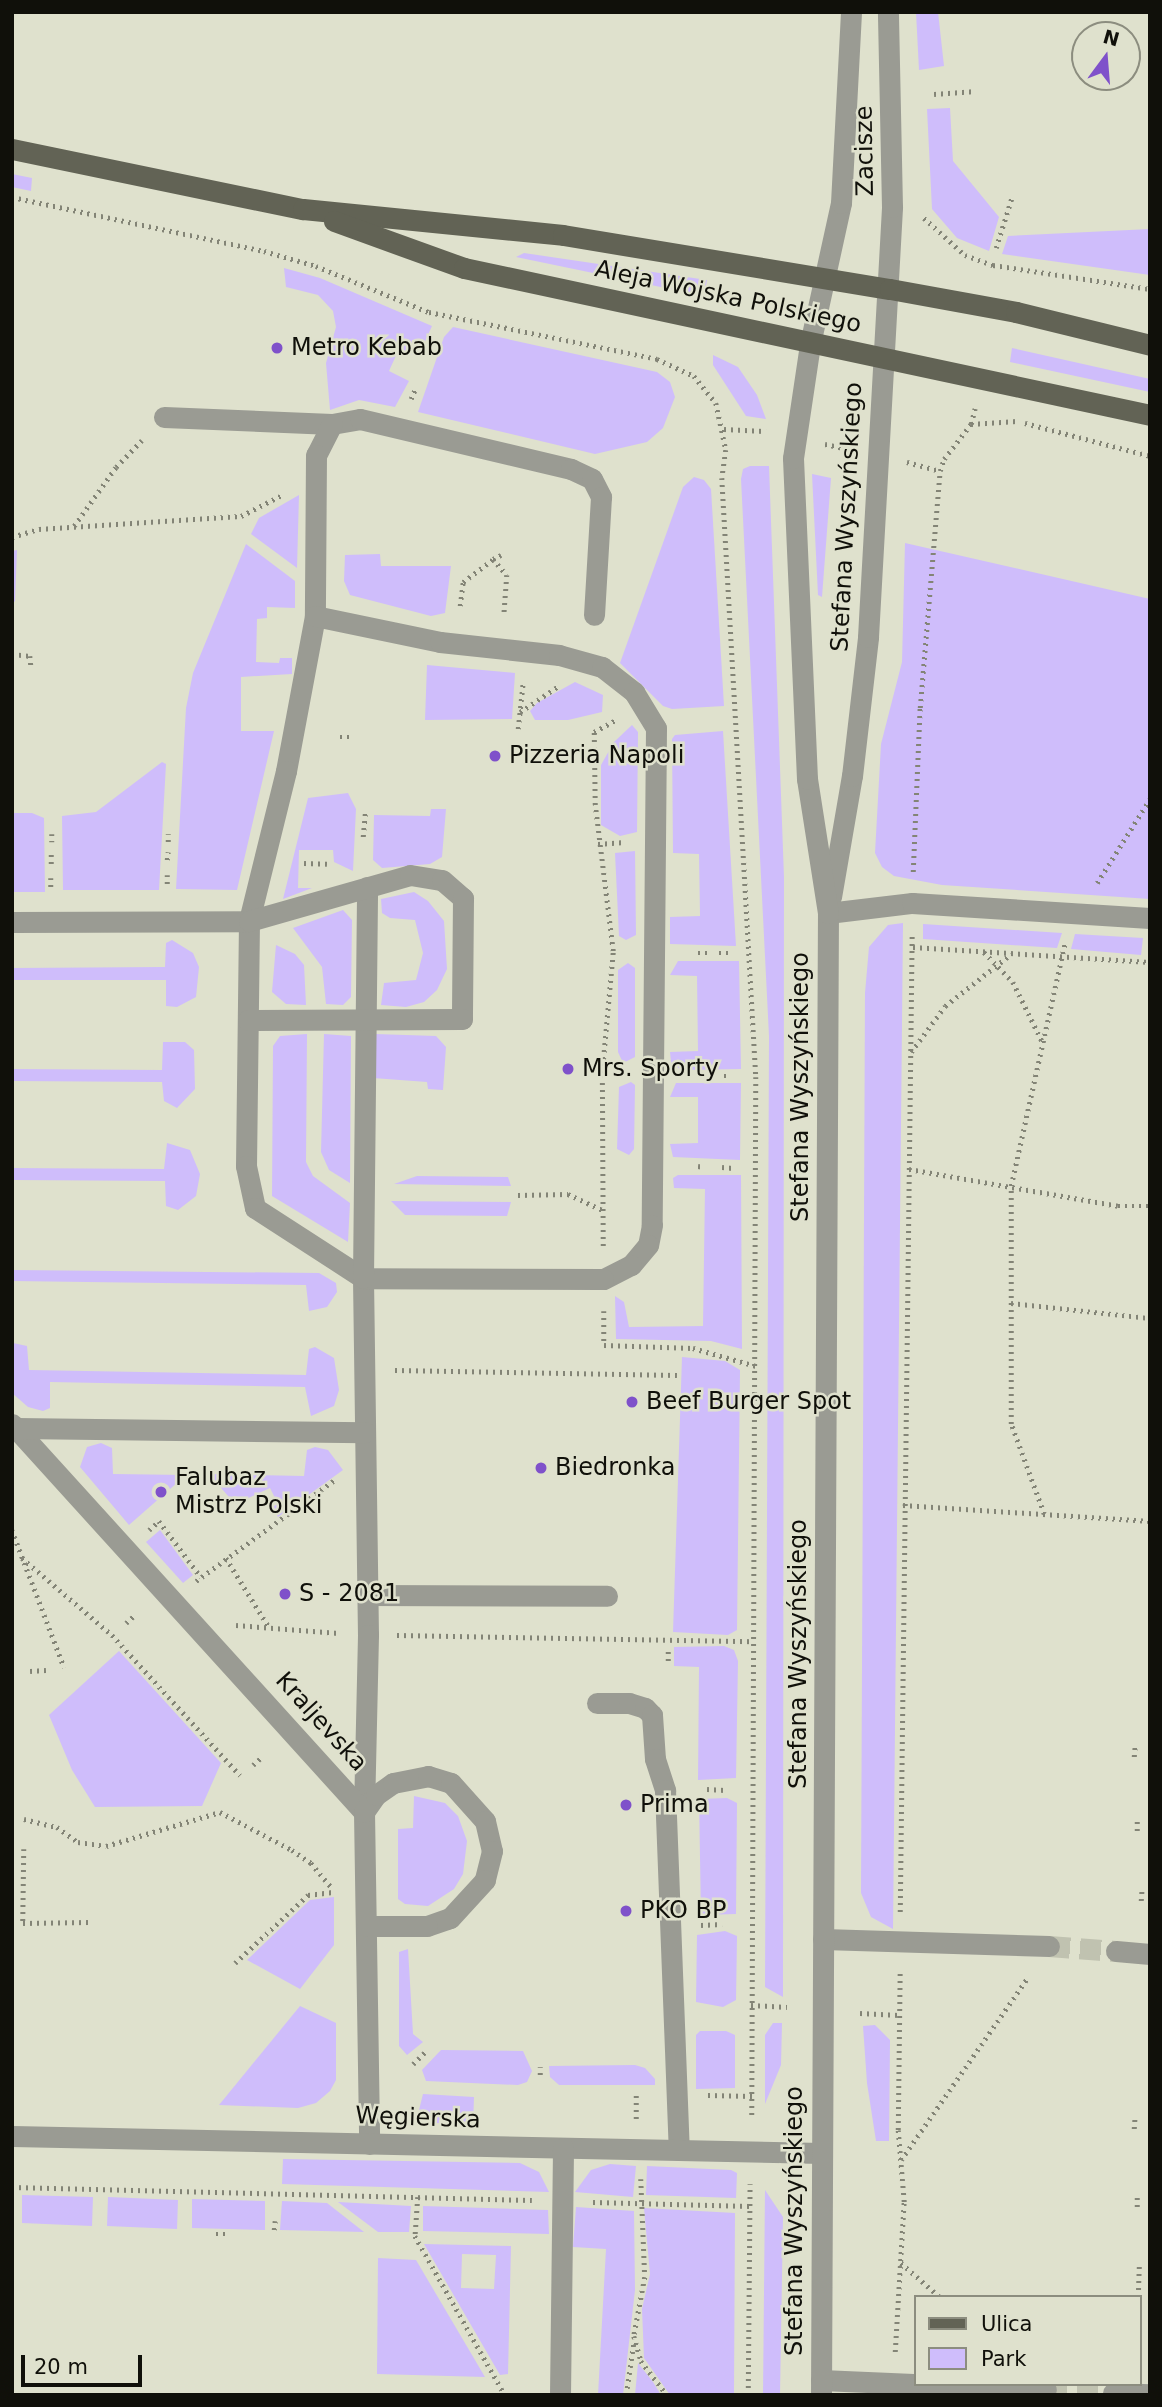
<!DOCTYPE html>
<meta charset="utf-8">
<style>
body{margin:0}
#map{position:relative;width:1162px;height:2407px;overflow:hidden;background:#dfe1cd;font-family:"DejaVu Sans",sans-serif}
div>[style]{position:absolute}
.green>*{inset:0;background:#cfbdfb}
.minor-tunnel>*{height:21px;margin-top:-10.5px;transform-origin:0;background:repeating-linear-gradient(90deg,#c0c2b0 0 21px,transparent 0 31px)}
.path>*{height:4.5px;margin-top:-2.25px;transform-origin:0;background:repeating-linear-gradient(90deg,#838476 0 2px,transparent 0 7px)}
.minor>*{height:21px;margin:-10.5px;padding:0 10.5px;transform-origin:10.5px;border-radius:10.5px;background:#9a9b93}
.major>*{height:21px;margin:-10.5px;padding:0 10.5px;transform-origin:10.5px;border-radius:10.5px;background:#626355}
.dots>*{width:19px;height:19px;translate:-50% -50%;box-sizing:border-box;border:4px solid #dfe1cd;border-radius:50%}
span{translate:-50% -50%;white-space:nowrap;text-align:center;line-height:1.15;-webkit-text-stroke:5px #dfe1cd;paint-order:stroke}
.street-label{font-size:24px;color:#10100a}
.poi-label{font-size:24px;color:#10100a}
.left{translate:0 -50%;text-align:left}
.frame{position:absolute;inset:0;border:14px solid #10100a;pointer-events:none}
.legend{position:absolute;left:914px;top:2295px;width:228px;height:91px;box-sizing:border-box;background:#dfe1cd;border:2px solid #8c8d7f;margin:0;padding:9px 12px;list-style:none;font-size:21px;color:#10100a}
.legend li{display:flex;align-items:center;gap:14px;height:35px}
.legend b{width:35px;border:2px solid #8c8d7f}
.north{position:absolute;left:1071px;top:21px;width:70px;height:70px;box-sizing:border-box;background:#dfe1cd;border:2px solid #8c8d7f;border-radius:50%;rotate:16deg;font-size:19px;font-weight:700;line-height:28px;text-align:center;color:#10100a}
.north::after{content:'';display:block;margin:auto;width:24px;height:32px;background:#7f51ca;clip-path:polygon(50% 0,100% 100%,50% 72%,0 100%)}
.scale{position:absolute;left:21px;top:2355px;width:121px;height:32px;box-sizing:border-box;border:4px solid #10100a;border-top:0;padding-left:9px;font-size:21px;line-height:24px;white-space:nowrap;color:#10100a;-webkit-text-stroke:5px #dfe1cd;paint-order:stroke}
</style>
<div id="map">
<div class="green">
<div style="clip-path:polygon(916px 12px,938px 12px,944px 66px,919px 70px)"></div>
<div style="clip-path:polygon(950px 108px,953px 161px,999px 217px,989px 251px,957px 238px,932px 209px,927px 109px)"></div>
<div style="clip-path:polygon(12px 174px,32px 178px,31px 191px,12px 187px)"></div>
<div style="clip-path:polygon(1150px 229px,1150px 275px,1002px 254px,1008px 236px)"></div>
<div style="clip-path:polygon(524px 253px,707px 280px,704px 296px,516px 257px)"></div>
<div style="clip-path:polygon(284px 268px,320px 278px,432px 326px,418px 357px,399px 349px,389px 371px,409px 381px,395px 407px,359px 400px,330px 410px,326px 363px,336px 327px,333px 311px,318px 295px,286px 287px)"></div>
<div style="clip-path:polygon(453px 327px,657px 372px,670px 382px,675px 397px,663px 428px,647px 442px,595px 454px,418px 412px,444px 337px)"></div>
<div style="clip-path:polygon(1012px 348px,1150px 379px,1150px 392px,1010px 362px)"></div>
<div style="clip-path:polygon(713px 355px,738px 367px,757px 395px,766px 419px,746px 416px,713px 365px)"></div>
<div style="clip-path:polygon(750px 466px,769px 466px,784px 877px,783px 1997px,765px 1987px,769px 1036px,741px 479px,743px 469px)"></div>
<div style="clip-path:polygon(812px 474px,831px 478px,822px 597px,818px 595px)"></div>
<div style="clip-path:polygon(694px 477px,704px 480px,711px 489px,724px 706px,672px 709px,663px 706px,620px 663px,683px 487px)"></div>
<div style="clip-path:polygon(299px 495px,297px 568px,251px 534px,259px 518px)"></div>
<div style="clip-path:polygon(905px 543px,1150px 599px,1150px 899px,942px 885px,894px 876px,882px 867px,875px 853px,881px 744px,902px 662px)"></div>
<div style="clip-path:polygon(246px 544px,295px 581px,295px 608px,267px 607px,267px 618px,257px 619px,256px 662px,279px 663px,280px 658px,292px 658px,292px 674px,241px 677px,241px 731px,274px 731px,237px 890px,176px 889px,186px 708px,193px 673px)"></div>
<div style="clip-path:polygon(17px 550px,15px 601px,12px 604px,12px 551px)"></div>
<div style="clip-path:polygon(380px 554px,381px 566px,451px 566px,445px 613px,431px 616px,350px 595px,344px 581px,345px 555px)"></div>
<div style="clip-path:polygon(427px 665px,515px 673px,512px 719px,425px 720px)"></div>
<div style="clip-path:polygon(575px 682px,603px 695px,602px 712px,568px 720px,535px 720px,530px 711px,537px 703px)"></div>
<div style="clip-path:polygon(632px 725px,638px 732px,637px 832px,620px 836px,601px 825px,601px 765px,614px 742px)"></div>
<div style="clip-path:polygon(723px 731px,736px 946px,670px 944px,670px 917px,700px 916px,699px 854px,673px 853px,672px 739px,675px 735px)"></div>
<div style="clip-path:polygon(162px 762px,166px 764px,159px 890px,63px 890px,62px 816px,96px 812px)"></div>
<div style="clip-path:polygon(348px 793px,356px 809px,353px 871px,334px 862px,333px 850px,299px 850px,298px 888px,312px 888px,283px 899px,308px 798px)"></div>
<div style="clip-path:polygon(431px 809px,446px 809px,442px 857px,430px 864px,382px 868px,373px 860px,374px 815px,430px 816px)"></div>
<div style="clip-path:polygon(12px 813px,32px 813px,44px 818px,45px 892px,12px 892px)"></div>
<div style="clip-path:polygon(635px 851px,636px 935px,626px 940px,619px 936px,615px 853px)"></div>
<div style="clip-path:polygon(414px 892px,428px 901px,444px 921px,447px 969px,437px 990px,424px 1002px,406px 1007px,381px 1005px,384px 983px,416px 980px,423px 953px,415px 920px,390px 918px,382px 913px,381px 899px)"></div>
<div style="clip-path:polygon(343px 910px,352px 920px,351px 997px,343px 1005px,326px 1004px,322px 967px,293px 928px)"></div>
<div style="clip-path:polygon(903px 923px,893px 1929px,871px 1917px,861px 1893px,865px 993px,869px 947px,888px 925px)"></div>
<div style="clip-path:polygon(923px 924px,1062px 933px,1057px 948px,923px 939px)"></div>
<div style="clip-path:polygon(1075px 934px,1143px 938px,1141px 955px,1071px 949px)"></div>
<div style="clip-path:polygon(172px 940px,193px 953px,199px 967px,196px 997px,177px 1007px,166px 1006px,166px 980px,12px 980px,12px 968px,165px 967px,166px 943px)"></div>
<div style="clip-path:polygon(276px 945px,295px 954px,304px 965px,306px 1005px,286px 1004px,272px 992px)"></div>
<div style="clip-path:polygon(678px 961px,739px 961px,741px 1069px,681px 1070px,671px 1062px,670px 1052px,698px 1051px,697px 976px,670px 975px)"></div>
<div style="clip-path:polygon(628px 963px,635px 968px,635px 1057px,623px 1063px,618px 1052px,618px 970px)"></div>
<div style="clip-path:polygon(307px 1034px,306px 1162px,313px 1176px,350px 1203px,348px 1242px,272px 1196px,273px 1046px,280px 1036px)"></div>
<div style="clip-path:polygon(324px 1034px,351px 1036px,350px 1183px,329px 1170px,321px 1152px)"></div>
<div style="clip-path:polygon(375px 1034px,436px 1036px,446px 1047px,443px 1090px,428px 1089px,427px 1082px,373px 1078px)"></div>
<div style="clip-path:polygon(163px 1042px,185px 1042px,194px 1050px,195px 1089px,177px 1108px,164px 1101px,162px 1082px,12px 1081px,12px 1069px,162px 1070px)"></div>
<div style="clip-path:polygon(631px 1082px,635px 1085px,634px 1149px,629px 1155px,617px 1149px,619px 1087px)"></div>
<div style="clip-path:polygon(676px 1083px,741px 1083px,740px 1160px,673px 1157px,670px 1144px,698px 1143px,698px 1097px,670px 1097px)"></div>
<div style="clip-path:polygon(167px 1143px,190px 1150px,200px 1174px,196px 1196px,178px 1210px,166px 1206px,165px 1181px,12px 1180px,12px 1168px,164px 1169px)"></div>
<div style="clip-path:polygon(678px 1175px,741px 1175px,742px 1349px,711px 1341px,616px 1339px,615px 1296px,624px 1302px,629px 1327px,703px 1326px,705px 1189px,674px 1188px,673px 1178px)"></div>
<div style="clip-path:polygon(417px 1176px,508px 1177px,511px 1186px,394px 1184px)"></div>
<div style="clip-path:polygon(391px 1201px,511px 1202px,507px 1216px,405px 1215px)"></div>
<div style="clip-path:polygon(12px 1270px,319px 1273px,336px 1283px,337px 1292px,327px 1307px,309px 1311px,306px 1285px,12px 1281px)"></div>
<div style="clip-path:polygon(13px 1343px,27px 1346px,29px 1370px,306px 1375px,309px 1349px,315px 1347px,334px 1358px,339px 1390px,334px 1406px,311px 1416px,305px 1387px,50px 1382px,50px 1408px,43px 1411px,28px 1407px,12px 1393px)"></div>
<div style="clip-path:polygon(682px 1357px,725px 1361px,740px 1370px,737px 1630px,728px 1635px,673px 1632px)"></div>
<div style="clip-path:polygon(101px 1443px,112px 1448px,113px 1474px,186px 1475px,129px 1525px,80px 1467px,87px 1447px)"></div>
<div style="clip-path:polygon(315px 1447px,328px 1450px,343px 1470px,278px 1517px,272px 1507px,278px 1504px,270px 1488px,235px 1504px,209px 1474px,304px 1476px,307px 1450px)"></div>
<div style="clip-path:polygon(160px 1530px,193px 1575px,183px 1583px,146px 1542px)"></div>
<div style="clip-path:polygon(724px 1646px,734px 1650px,738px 1661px,736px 1778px,698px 1780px,699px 1667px,674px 1666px,674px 1647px)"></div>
<div style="clip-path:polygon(119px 1651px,221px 1763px,202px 1806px,95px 1807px,72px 1770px,49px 1715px)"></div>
<div style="clip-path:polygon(414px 1796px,445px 1803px,458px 1816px,467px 1841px,463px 1874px,454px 1889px,428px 1906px,405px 1904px,398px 1899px,398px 1829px,413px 1828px)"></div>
<div style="clip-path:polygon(727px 1798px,737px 1803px,736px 1914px,701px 1915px,699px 1799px)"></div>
<div style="clip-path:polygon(334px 1897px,334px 1945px,300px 1989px,247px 1960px,310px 1900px)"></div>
<div style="clip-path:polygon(725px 1931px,737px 1936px,736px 2000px,723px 2007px,696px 2002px,697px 1935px)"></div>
<div style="clip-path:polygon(408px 1949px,413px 2034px,423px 2042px,407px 2055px,399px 2046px,399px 1952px)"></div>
<div style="clip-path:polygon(300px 2006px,336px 2023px,336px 2080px,330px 2091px,316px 2103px,298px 2108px,219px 2105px)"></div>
<div style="clip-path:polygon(773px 2023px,782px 2023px,781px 2065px,765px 2104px,765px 2035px)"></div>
<div style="clip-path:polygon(875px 2025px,890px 2040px,889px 2141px,876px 2141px,867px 2083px,863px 2026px)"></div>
<div style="clip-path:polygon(700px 2031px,726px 2031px,735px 2035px,735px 2088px,696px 2089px,696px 2035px)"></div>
<div style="clip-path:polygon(441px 2050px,523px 2051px,532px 2071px,527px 2082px,518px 2085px,426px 2081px,422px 2070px)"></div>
<div style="clip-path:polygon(635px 2065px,645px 2068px,655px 2079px,655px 2085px,559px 2085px,550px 2077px,549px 2066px)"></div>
<div style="clip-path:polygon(423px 2094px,474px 2097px,473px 2126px,425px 2122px,419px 2110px)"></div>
<div style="clip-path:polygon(283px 2159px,520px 2163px,539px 2172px,549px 2192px,282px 2184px)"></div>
<div style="clip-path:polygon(610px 2164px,636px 2166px,633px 2197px,575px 2192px,591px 2170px)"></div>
<div style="clip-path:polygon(647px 2166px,731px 2170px,737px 2173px,736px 2198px,646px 2195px)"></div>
<div style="clip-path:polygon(765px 2190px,783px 2217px,780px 2395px,763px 2395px)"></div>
<div style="clip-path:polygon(22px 2195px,93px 2197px,92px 2226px,22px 2223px)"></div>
<div style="clip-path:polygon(108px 2197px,178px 2200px,177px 2229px,107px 2226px)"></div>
<div style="clip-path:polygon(192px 2199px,265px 2201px,265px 2230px,192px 2228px)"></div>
<div style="clip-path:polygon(282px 2201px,327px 2203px,364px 2232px,280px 2230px)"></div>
<div style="clip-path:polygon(338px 2202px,411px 2206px,409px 2232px,378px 2232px)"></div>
<div style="clip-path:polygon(423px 2206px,548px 2210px,549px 2234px,423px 2231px)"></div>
<div style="clip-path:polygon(576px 2207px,634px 2211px,635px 2290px,623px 2395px,598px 2395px,606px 2249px,573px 2247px)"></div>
<div style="clip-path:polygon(644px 2208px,735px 2213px,734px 2395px,670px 2395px,644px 2358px,642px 2309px,650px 2274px)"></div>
<div style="clip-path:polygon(evenodd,424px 2244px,511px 2246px,508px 2374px,500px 2375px,424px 2244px,462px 2254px,496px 2255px,494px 2289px,461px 2288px,462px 2254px)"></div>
<div style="clip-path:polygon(378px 2258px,416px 2260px,485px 2377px,377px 2374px)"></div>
<div style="clip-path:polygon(638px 2363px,653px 2382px,661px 2395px,635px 2395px)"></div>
</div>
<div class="minor-tunnel">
<div style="left:1049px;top:1946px;width:67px;rotate:4.3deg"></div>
<div style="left:1046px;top:2390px;width:67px;rotate:2.6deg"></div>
</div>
<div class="path">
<div style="left:934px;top:94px;width:39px;rotate:-4deg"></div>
<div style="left:12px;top:197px;width:258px;rotate:12.1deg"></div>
<div style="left:264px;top:251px;width:54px;rotate:16.1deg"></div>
<div style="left:316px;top:266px;width:122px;rotate:22.2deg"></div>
<div style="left:429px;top:312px;width:233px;rotate:11.6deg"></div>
<div style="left:657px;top:359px;width:41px;rotate:24.7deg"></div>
<div style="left:694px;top:376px;width:35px;rotate:51deg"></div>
<div style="left:716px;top:403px;width:48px;rotate:78deg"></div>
<div style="left:726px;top:450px;width:28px;rotate:98deg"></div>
<div style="left:722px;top:478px;width:600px;rotate:86.75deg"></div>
<div style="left:756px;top:1077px;width:1041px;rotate:90.22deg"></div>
<div style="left:924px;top:218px;width:55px;rotate:42.1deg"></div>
<div style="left:965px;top:255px;width:30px;rotate:20deg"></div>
<div style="left:993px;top:265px;width:159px;rotate:8.7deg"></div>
<div style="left:996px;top:248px;width:53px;rotate:-72.6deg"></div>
<div style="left:411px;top:399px;width:13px;rotate:-67deg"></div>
<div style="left:1025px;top:423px;width:129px;rotate:14.8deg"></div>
<div style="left:971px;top:424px;width:16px;rotate:-76deg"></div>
<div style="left:724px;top:429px;width:42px;rotate:2.7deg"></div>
<div style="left:825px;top:444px;width:24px;rotate:12deg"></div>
<div style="left:907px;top:462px;width:34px;rotate:15deg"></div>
<div style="left:74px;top:526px;width:72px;rotate:-54.6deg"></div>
<div style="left:116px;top:467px;width:37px;rotate:-46deg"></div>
<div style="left:12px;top:537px;width:28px;rotate:-17deg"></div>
<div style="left:39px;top:529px;width:202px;rotate:-3.7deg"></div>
<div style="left:241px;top:516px;width:48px;rotate:-27.1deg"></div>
<div style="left:493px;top:559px;width:9px;rotate:-27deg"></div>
<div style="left:460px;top:606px;width:24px;rotate:-83deg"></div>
<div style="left:463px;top:582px;width:38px;rotate:-37deg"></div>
<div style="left:493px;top:559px;width:21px;rotate:49deg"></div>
<div style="left:507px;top:575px;width:41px;rotate:94.2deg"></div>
<div style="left:12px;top:654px;width:18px;rotate:6deg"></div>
<div style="left:30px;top:656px;width:10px;rotate:84deg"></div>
<div style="left:520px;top:712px;width:45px;rotate:-34deg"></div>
<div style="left:518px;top:729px;width:47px;rotate:-83.9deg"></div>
<div style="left:340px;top:737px;width:14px"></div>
<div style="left:52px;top:834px;width:8px;rotate:90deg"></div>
<div style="left:363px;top:837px;width:24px;rotate:-85deg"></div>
<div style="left:168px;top:842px;width:8px;rotate:-90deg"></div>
<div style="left:598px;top:844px;width:27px;rotate:-4deg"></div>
<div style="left:167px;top:860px;width:8px;rotate:-83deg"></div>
<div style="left:304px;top:863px;width:23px;rotate:2deg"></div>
<div style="left:51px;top:864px;width:11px;rotate:-90deg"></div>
<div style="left:913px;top:872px;width:164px;rotate:-87.6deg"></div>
<div style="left:920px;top:708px;width:238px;rotate:-85.2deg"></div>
<div style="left:940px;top:471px;width:13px;rotate:-72deg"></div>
<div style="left:944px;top:459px;width:44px;rotate:-52.4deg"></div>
<div style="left:971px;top:424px;width:46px;rotate:-3.7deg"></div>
<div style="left:51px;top:878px;width:9px;rotate:90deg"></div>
<div style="left:1097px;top:883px;width:99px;rotate:-57.8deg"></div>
<div style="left:167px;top:884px;width:9px;rotate:-90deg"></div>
<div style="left:913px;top:947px;width:237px;rotate:3.6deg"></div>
<div style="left:984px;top:952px;width:42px;rotate:46deg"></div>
<div style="left:1013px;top:982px;width:68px;rotate:63.8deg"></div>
<div style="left:698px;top:953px;width:12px"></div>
<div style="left:719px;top:953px;width:11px"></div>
<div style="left:911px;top:1052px;width:57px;rotate:-53.5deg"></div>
<div style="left:945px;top:1006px;width:84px;rotate:-38.2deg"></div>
<div style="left:700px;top:1075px;width:4px"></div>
<div style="left:724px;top:1076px;width:6px"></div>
<div style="left:698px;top:1166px;width:6px;rotate:9deg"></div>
<div style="left:722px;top:1167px;width:11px;rotate:5deg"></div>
<div style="left:909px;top:1169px;width:212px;rotate:10deg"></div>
<div style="left:1118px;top:1206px;width:32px"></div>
<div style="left:518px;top:1195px;width:50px;rotate:-1.1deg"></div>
<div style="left:568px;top:1194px;width:38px;rotate:25deg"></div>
<div style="left:603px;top:1246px;width:173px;rotate:-90.3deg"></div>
<div style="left:602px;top:1073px;width:122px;rotate:-84.8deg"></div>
<div style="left:613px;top:951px;width:147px;rotate:-97deg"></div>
<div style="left:595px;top:805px;width:73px;rotate:-90.8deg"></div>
<div style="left:594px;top:732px;width:25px;rotate:-29deg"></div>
<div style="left:1011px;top:1303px;width:140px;rotate:6.2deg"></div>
<div style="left:604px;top:1311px;width:34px;rotate:90deg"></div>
<div style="left:604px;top:1345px;width:89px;rotate:1.9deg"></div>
<div style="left:693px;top:1348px;width:66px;rotate:15.9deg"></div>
<div style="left:395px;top:1370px;width:282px;rotate:1deg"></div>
<div style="left:903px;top:1505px;width:248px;rotate:3.7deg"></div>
<div style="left:1044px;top:1514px;width:96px;rotate:-110.1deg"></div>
<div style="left:1011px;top:1424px;width:238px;rotate:-90deg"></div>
<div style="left:1011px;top:1186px;width:249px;rotate:-77.5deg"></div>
<div style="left:12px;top:1530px;width:147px;rotate:69.2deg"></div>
<div style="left:149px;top:1530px;width:13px;rotate:-42deg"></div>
<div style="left:159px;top:1521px;width:70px;rotate:53.1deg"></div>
<div style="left:22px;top:1558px;width:118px;rotate:40.5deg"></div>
<div style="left:112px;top:1635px;width:190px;rotate:47.6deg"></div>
<div style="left:226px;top:1558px;width:81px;rotate:58.1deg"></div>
<div style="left:196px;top:1581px;width:173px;rotate:-36.1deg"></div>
<div style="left:126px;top:1623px;width:12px;rotate:-42deg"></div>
<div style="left:236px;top:1625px;width:103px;rotate:4.4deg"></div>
<div style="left:397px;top:1635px;width:356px;rotate:1deg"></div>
<div style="left:668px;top:1661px;width:14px;rotate:-90deg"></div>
<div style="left:30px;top:1671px;width:16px;rotate:-4deg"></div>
<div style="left:1134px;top:1757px;width:12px;rotate:-85deg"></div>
<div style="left:253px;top:1765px;width:13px;rotate:-42deg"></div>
<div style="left:707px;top:1789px;width:18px;rotate:3deg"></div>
<div style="left:24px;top:1819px;width:34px;rotate:14deg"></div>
<div style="left:57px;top:1827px;width:26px;rotate:36deg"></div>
<div style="left:78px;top:1842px;width:28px;rotate:8deg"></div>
<div style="left:106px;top:1846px;width:119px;rotate:-16.6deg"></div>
<div style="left:220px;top:1812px;width:81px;rotate:27.8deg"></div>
<div style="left:292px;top:1850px;width:23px;rotate:34deg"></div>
<div style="left:311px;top:1863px;width:34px;rotate:50deg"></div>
<div style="left:1137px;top:1831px;width:12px;rotate:-90deg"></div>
<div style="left:24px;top:1849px;width:74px;rotate:90.8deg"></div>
<div style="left:23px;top:1923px;width:67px;rotate:-0.9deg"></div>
<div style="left:1141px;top:1901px;width:14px;rotate:-86deg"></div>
<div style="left:900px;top:1912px;width:978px;rotate:-89.3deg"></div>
<div style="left:701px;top:1925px;width:21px;rotate:-3deg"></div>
<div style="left:235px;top:1963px;width:100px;rotate:-43deg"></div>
<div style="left:308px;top:1895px;width:25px;rotate:-7deg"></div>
<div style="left:751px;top:2005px;width:36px;rotate:3deg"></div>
<div style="left:860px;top:2013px;width:39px;rotate:3deg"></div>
<div style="left:413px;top:2064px;width:18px;rotate:-45deg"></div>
<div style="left:540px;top:2075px;width:8px;rotate:-90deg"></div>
<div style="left:708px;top:2095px;width:44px;rotate:1.3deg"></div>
<div style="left:636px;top:2119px;width:25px;rotate:-90deg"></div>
<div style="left:1134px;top:2129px;width:14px;rotate:-86deg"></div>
<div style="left:901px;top:2160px;width:223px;rotate:-55.2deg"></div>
<div style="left:641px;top:2179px;width:98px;rotate:87.7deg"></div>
<div style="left:645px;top:2277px;width:60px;rotate:100.6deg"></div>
<div style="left:634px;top:2336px;width:26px;rotate:74deg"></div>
<div style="left:641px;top:2361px;width:43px;rotate:52.6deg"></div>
<div style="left:12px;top:2187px;width:520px;rotate:1.43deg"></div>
<div style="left:418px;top:2197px;width:39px;rotate:94deg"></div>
<div style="left:415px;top:2236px;width:183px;rotate:60.5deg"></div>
<div style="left:593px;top:2202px;width:157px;rotate:1.5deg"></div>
<div style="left:1137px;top:2207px;width:13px;rotate:-90deg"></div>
<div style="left:274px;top:2230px;width:9px;rotate:-84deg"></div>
<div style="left:216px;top:2234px;width:14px"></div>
<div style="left:901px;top:2263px;width:52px;rotate:41.1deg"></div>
<div style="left:1138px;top:2297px;width:35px;rotate:-88deg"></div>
<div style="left:895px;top:2352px;width:150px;rotate:-86.6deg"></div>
<div style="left:904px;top:2202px;width:72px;rotate:-94.8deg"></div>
<div style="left:898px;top:2130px;width:157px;rotate:-89.3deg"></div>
<div style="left:626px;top:2395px;width:56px;rotate:-81.7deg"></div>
<div style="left:748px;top:2395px;width:211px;rotate:-89.5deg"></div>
</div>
<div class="minor">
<div style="left:164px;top:417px;width:168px;rotate:2.4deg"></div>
<div style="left:332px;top:424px;width:28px;rotate:-10deg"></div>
<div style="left:360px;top:419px;width:217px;rotate:13.3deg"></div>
<div style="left:571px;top:469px;width:23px;rotate:25deg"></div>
<div style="left:592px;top:479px;width:20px;rotate:63deg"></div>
<div style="left:601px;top:497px;width:118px;rotate:93.4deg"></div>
<div style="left:332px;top:424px;width:35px;rotate:117deg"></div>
<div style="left:316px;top:455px;width:161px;rotate:90.4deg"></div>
<div style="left:315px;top:616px;width:158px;rotate:100.6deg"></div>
<div style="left:286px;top:771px;width:154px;rotate:103.9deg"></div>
<div style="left:249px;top:921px;width:245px;rotate:90.7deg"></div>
<div style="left:246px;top:1166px;width:43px;rotate:77.9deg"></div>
<div style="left:255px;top:1208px;width:129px;rotate:32.9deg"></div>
<div style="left:363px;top:1278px;width:357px;rotate:89.2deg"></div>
<div style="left:368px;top:1635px;width:177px;rotate:91.3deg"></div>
<div style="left:315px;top:616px;width:128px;rotate:11.7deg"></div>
<div style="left:440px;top:642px;width:120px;rotate:6.2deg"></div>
<div style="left:559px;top:655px;width:45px;rotate:15.6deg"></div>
<div style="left:602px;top:667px;width:41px;rotate:38deg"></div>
<div style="left:634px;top:692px;width:42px;rotate:58.6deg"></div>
<div style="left:656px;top:728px;width:497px;rotate:90.5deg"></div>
<div style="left:652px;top:1225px;width:20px;rotate:101deg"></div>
<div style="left:648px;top:1245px;width:26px;rotate:130deg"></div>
<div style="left:631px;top:1265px;width:31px;rotate:153deg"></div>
<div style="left:603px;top:1279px;width:240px;rotate:-179.8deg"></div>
<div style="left:363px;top:1278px;width:391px;rotate:-89.4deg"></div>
<div style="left:831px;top:897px;width:123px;rotate:-80.2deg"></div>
<div style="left:852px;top:776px;width:140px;rotate:-83.4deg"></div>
<div style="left:868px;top:637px;width:431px;rotate:-86.8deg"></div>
<div style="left:892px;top:207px;width:195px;rotate:-91.2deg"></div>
<div style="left:828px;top:913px;width:85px;rotate:-6.8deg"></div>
<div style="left:912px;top:903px;width:238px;rotate:3.6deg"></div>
<div style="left:12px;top:922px;width:237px;rotate:-0.2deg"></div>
<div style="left:249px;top:921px;width:167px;rotate:-15.9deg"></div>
<div style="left:410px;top:875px;width:32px;rotate:9deg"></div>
<div style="left:442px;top:880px;width:28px;rotate:41deg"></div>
<div style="left:463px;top:898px;width:121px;rotate:90.5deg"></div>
<div style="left:462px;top:1019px;width:214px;rotate:179.7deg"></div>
<div style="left:12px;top:1424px;width:524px;rotate:47.79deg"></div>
<div style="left:364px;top:1812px;width:332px;rotate:89.1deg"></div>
<div style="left:16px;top:1428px;width:349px;rotate:0.7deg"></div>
<div style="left:366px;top:1595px;width:241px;rotate:0.2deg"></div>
<div style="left:597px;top:1703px;width:32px"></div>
<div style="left:629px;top:1703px;width:17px;rotate:17deg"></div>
<div style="left:645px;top:1708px;width:10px;rotate:45deg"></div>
<div style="left:652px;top:1715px;width:44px;rotate:86.1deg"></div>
<div style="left:655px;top:1759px;width:33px;rotate:72deg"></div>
<div style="left:665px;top:1790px;width:360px;rotate:87.8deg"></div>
<div style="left:364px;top:1812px;width:21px;rotate:-55deg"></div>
<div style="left:376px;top:1795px;width:21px;rotate:-35deg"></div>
<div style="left:393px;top:1783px;width:36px;rotate:-11deg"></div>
<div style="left:428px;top:1776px;width:24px;rotate:17deg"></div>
<div style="left:451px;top:1783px;width:51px;rotate:48.2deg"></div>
<div style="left:485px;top:1821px;width:31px;rotate:77deg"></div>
<div style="left:492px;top:1851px;width:30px;rotate:104deg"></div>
<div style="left:485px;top:1880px;width:52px;rotate:132.6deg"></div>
<div style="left:450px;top:1918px;width:24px;rotate:161deg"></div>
<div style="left:427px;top:1926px;width:60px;rotate:180deg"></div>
<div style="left:823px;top:1939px;width:226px;rotate:1.8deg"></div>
<div style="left:1116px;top:1951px;width:34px;rotate:5deg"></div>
<div style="left:12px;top:2136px;width:810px;rotate:1.2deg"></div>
<div style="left:821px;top:2380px;width:225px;rotate:2.5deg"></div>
<div style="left:1113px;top:2393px;width:37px;rotate:2deg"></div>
<div style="left:560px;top:2395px;width:247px;rotate:-89.3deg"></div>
<div style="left:821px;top:2395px;width:1482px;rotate:-89.73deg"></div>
<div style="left:828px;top:913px;width:136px;rotate:-98.9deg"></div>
<div style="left:807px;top:779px;width:321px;rotate:-92.5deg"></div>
<div style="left:793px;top:458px;width:115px;rotate:-81.5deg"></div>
<div style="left:810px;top:344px;width:144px;rotate:-77.6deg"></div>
<div style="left:841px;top:203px;width:191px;rotate:-87deg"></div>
</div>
<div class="major">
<div style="left:12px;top:149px;width:297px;rotate:11.7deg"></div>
<div style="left:303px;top:209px;width:261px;rotate:5.7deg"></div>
<div style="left:563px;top:235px;width:331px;rotate:9.4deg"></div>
<div style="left:890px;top:289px;width:128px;rotate:10.3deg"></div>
<div style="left:1016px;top:312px;width:138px;rotate:13.8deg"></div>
<div style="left:334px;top:221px;width:138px;rotate:19.9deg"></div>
<div style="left:464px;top:268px;width:702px;rotate:12.09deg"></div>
</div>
<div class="dots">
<div style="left:277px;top:348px;background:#7f51ca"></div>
<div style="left:495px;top:756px;background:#7f51ca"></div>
<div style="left:568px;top:1069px;background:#7f51ca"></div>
<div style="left:632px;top:1402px;background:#7f51ca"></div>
<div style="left:541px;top:1468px;background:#7f51ca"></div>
<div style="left:161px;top:1492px;background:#7f51ca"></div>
<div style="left:285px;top:1594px;background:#7f51ca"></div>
<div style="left:626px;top:1805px;background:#7f51ca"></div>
<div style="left:626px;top:1911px;background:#7f51ca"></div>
</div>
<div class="street-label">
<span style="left:865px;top:151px;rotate:-91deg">Zacisze</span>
<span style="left:728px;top:297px;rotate:12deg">Aleja Wojska Polskiego</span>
<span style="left:847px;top:517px;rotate:-87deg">Stefana Wyszyńskiego</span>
<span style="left:801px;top:1087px;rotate:-90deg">Stefana Wyszyńskiego</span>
<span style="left:799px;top:1654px;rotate:-90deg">Stefana Wyszyńskiego</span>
<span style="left:321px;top:1722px;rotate:48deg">Kraljevska</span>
<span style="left:418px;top:2118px;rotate:2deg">Węgierska</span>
<span style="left:795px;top:2221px;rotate:-90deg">Stefana Wyszyńskiego</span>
</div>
<div class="poi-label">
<span class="left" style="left:291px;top:348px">Metro Kebab</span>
<span class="left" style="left:509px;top:756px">Pizzeria Napoli</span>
<span class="left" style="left:582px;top:1069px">Mrs. Sporty</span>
<span class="left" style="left:646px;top:1402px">Beef Burger Spot</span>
<span class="left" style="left:555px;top:1468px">Biedronka</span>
<span class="left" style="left:175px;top:1492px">Falubaz<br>Mistrz Polski</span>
<span class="left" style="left:299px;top:1594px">S - 2081</span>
<span class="left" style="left:640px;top:1805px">Prima</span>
<span class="left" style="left:640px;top:1911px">PKO BP</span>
</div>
<div class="frame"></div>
<ul class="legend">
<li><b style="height:9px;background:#626355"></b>Ulica</li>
<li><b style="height:19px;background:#cfbdfb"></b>Park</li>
</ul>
<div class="north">N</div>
<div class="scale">20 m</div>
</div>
